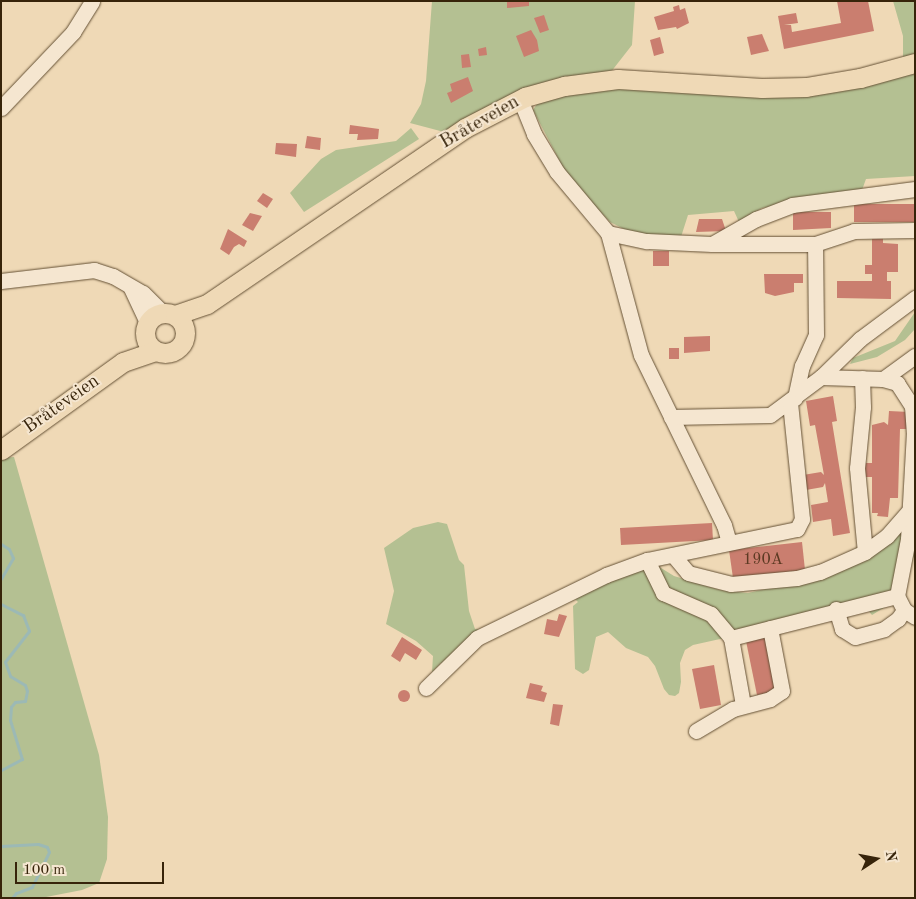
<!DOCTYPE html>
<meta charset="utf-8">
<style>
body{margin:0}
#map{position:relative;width:916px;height:899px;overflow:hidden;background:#efd9b6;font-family:"Old Standard TT",serif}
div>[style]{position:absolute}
.green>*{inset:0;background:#b4c092}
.stream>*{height:3px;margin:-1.5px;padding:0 1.5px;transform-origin:1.5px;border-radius:1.5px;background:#9cb9b5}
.building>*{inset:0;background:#ca7e6f}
.round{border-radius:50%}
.roads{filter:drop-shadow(0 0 1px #655135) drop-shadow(0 0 1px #655135)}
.minor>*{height:15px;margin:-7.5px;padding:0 7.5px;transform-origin:7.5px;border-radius:7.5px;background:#f5e6d0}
.major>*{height:19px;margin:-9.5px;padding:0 9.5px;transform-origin:9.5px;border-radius:9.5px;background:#efd9b6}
.major>.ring{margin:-9.5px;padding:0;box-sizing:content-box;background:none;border:19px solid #efd9b6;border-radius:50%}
span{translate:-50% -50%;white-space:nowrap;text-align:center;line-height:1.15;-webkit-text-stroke:4px #f5e6d0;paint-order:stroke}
.number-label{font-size:16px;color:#5c3a23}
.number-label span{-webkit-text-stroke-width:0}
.street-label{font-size:19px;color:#37240a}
.frame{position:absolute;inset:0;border:2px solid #37240a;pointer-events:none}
.north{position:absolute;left:851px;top:834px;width:50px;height:50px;-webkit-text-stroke:4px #f5e6d0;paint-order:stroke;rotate:79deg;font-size:14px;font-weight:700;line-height:20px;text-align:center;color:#37240a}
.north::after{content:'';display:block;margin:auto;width:18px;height:22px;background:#37240a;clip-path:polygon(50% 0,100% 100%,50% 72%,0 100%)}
.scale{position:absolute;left:15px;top:862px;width:149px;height:22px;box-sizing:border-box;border:2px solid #37240a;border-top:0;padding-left:6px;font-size:15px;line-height:18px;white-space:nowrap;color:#37240a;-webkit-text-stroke:4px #f5e6d0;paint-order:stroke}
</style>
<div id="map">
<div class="green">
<div style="clip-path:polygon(432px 1px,635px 1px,632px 45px,607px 77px,776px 90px,903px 62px,903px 36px,893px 1px,915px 1px,915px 176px,866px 179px,862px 190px,762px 208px,739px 222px,734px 211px,688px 215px,680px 240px,636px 235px,610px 222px,569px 179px,533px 110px,542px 96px,463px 137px,410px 123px,421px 104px,426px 81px)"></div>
<div style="clip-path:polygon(411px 128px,419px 139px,304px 212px,290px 193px,321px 159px,336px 150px,396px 141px)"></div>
<div style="clip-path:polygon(915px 312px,915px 329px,905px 340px,877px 357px,850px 364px,853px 358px,895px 341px)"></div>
<div style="clip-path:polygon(14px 457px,99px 755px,108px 817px,107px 859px,99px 883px,82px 890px,41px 898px,1px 898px,1px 458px)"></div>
<div style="clip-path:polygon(915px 519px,915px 554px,905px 577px,890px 604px,872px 615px,865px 607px,693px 645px,685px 650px,680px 663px,681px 682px,679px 693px,675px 696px,669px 695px,664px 689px,655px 666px,648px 657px,626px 648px,608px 632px,596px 637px,589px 670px,583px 674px,575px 669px,573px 606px,578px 602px,569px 593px,653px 563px,674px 576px,720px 590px,748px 593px,783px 585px)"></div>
<div style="clip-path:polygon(438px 522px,447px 524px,459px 560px,464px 565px,469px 611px,475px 629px,478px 629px,448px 667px,441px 663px,432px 672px,433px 656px,416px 641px,386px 624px,394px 591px,384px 548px,413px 528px)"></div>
</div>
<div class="stream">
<div style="left:1px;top:544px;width:9px;rotate:32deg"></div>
<div style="left:9px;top:549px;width:10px;rotate:66deg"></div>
<div style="left:13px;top:558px;width:24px;rotate:120deg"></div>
<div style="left:1px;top:604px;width:25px;rotate:27deg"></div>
<div style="left:23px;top:615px;width:17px;rotate:69deg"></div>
<div style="left:29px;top:631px;width:39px;rotate:128deg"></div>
<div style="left:5px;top:662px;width:15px;rotate:70deg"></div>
<div style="left:10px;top:676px;width:17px;rotate:31deg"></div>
<div style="left:25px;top:685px;width:6px;rotate:72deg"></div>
<div style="left:27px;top:691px;width:10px;rotate:101deg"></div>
<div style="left:25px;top:701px;width:10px;rotate:174deg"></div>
<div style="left:15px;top:702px;width:6px;rotate:129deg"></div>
<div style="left:11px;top:707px;width:13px;rotate:94deg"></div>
<div style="left:10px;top:720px;width:41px;rotate:72.9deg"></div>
<div style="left:22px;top:759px;width:24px;rotate:152deg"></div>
<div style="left:1px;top:846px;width:37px;rotate:-3deg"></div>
<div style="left:38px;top:844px;width:9px;rotate:18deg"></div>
<div style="left:47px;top:847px;width:5px;rotate:68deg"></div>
<div style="left:49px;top:852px;width:39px;rotate:116deg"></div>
<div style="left:32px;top:887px;width:17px;rotate:159deg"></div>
<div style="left:16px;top:893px;width:6px;rotate:129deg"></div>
</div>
<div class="building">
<div style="clip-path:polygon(507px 1px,529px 1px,529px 6px,507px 8px)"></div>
<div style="clip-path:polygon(837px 1px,868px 1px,874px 31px,784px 49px,778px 16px,796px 13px,798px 23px,784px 25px,791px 25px,792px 32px,841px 23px)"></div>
<div style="clip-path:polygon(679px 5px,680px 10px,685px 8px,689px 23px,677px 29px,676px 27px,658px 30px,654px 17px,674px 11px,673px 7px)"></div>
<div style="clip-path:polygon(544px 15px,549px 30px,540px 33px,534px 18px)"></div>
<div style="clip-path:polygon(531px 30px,537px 40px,539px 51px,524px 57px,516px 36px)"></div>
<div style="clip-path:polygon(762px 34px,769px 51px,751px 55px,747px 37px)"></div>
<div style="clip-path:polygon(660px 37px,664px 53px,654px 56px,650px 40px)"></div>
<div style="clip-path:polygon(486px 47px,487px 55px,479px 56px,478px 49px)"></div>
<div style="clip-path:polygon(469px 54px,471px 67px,462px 68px,461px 55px)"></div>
<div style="clip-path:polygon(468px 77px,473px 91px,451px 103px,447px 93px,452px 91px,450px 84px)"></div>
<div style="clip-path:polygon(350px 125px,379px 129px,378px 139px,357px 140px,358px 134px,349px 134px)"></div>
<div style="clip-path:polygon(307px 136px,321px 138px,320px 150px,305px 148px)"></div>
<div style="clip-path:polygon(276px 143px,297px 144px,296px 157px,275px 154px)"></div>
<div style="clip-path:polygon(263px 193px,273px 199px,267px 208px,257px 201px)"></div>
<div style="clip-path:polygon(854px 204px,914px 204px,914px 222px,854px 222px)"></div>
<div style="clip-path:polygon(793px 212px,831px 212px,831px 228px,793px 230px)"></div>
<div style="clip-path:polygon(250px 213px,262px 216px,253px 231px,242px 225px)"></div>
<div style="clip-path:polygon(699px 219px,722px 219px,726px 231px,696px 232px)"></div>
<div style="clip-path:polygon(228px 229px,247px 241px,244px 247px,239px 244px,234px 247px,229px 255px,220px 249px)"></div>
<div style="clip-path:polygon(872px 236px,883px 236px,883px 243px,898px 244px,898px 272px,887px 272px,887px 281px,891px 281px,891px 299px,837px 298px,837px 281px,872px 281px,872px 274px,865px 274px,865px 265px,872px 265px)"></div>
<div style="clip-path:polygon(653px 251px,669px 251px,669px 266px,653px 266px)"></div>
<div style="clip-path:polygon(764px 274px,803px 274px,803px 283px,794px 283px,794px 292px,775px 296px,765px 293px)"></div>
<div style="clip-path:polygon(710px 336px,710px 351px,684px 353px,684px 337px)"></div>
<div style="clip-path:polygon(669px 348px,679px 348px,679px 359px,669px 359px)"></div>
<div style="clip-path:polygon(833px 396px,837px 421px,832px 422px,850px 533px,833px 536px,831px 519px,813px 522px,811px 505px,828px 502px,825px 483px,823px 487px,806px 490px,803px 475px,821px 472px,824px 475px,815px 425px,810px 426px,806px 401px)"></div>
<div style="clip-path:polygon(889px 411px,909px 412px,909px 429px,900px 429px,898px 498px,890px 498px,888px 517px,877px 516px,878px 513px,872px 513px,872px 477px,863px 477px,863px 463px,872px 463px,872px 425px,884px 422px,888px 425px)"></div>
<div style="clip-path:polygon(712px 523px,713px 540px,621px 545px,620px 528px)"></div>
<div style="clip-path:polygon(802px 542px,805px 570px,733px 578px,729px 550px)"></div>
<div style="clip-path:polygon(559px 614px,567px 616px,559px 637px,544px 634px,547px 619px,557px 621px)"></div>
<div style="clip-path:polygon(767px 636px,778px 691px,757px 695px,746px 641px)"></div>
<div style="clip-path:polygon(402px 637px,422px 650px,416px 660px,405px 653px,400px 662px,391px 656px)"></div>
<div style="clip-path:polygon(714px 665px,721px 705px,700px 709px,692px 669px)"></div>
<div style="clip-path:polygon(530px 683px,543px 686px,541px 691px,547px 693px,544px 702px,526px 698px)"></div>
<div class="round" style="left:398px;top:690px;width:12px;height:12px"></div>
<div style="clip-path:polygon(553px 704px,563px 705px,559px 726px,550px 724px)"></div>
</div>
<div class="roads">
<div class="minor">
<div style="left:520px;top:99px;width:38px;rotate:68deg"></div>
<div style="left:534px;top:134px;width:44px;rotate:58.8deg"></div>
<div style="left:557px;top:172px;width:80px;rotate:50.1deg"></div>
<div style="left:608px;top:233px;width:126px;rotate:74.9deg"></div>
<div style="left:641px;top:355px;width:189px;rotate:64deg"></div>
<div style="left:724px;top:525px;width:18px;rotate:74deg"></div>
<div style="left:1px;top:108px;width:105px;rotate:-46.5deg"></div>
<div style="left:73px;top:32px;width:36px;rotate:-58deg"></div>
<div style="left:608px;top:233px;width:40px;rotate:12deg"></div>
<div style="left:647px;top:241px;width:65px;rotate:2.6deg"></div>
<div style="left:712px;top:244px;width:51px;rotate:-29.6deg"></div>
<div style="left:756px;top:219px;width:39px;rotate:-21deg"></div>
<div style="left:792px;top:205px;width:124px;rotate:-7.4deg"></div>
<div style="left:714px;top:244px;width:101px"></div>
<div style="left:815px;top:244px;width:41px;rotate:-18.4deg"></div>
<div style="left:854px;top:231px;width:61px;rotate:-0.9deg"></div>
<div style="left:1px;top:281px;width:94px;rotate:-6.7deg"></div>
<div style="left:94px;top:270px;width:20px;rotate:18deg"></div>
<div style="left:113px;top:276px;width:34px;rotate:30deg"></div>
<div style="left:143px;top:293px;width:27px;rotate:45deg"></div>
<div style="left:131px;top:288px;width:38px;rotate:65deg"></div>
<div style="left:821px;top:377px;width:54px;rotate:-44.3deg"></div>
<div style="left:860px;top:339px;width:69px;rotate:-36.7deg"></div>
<div style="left:862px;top:378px;width:29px;rotate:88deg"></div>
<div style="left:863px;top:407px;width:61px;rotate:95.6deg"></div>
<div style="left:857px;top:468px;width:84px;rotate:84.6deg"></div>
<div style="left:883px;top:379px;width:39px;rotate:-36deg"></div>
<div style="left:795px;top:398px;width:33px;rotate:-78deg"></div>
<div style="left:802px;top:366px;width:34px;rotate:-66deg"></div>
<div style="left:816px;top:335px;width:91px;rotate:-90.6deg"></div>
<div style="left:671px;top:417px;width:99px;rotate:-1.2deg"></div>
<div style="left:770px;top:415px;width:64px;rotate:-36.7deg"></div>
<div style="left:821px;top:377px;width:62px;rotate:1.8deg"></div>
<div style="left:883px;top:379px;width:15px;rotate:16deg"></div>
<div style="left:897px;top:383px;width:27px;rotate:57deg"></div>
<div style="left:912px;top:406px;width:26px;rotate:86deg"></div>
<div style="left:914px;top:432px;width:107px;rotate:93.2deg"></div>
<div style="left:908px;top:539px;width:58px;rotate:100.9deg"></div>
<div style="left:673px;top:555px;width:23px;rotate:50deg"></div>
<div style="left:688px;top:573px;width:44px;rotate:14.3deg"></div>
<div style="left:731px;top:584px;width:66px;rotate:-5.2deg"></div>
<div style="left:797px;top:578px;width:24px;rotate:-15deg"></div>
<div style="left:820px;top:572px;width:49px;rotate:-24deg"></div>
<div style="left:865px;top:552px;width:27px;rotate:-36deg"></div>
<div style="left:887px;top:536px;width:37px;rotate:-49deg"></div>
<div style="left:647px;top:560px;width:37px;rotate:64deg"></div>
<div style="left:663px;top:593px;width:52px;rotate:23.6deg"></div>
<div style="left:711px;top:614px;width:31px;rotate:50deg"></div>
<div style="left:731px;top:638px;width:171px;rotate:-14.2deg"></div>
<div style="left:897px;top:596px;width:16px;rotate:63deg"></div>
<div style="left:904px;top:610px;width:13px;rotate:32deg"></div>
<div style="left:836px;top:609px;width:21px;rotate:73deg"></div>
<div style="left:842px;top:629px;width:15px;rotate:32deg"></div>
<div style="left:855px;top:637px;width:30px;rotate:-15deg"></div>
<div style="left:884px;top:629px;width:17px;rotate:-36deg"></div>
<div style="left:898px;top:619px;width:11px;rotate:-56deg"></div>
<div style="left:731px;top:638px;width:68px;rotate:79.8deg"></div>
<div style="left:426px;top:688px;width:71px;rotate:-44.4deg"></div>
<div style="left:477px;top:638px;width:144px;rotate:-26deg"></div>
<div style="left:606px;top:575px;width:44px;rotate:-20.1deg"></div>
<div style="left:647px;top:560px;width:153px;rotate:-11.7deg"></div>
<div style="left:797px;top:529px;width:11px;rotate:-63deg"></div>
<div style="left:802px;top:519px;width:118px;rotate:-95.9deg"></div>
<div style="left:696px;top:731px;width:43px;rotate:-30.7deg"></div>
<div style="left:733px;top:709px;width:38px;rotate:-15deg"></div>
<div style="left:770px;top:699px;width:14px;rotate:-34deg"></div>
<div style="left:782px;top:691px;width:64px;rotate:-100.8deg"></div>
</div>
<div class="major">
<div class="ring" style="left:145px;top:313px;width:21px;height:21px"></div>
<div style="left:175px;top:315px;width:34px;rotate:-19deg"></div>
<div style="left:207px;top:304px;width:312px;rotate:-34.3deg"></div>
<div style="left:465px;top:128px;width:68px;rotate:-27.3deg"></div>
<div style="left:525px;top:97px;width:41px;rotate:-15.8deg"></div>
<div style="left:564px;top:86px;width:54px;rotate:-7.4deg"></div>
<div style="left:618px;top:79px;width:144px;rotate:3.6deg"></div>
<div style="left:762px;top:88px;width:44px;rotate:-1.3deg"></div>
<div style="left:806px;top:87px;width:55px;rotate:-9.5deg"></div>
<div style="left:860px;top:78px;width:57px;rotate:-15.3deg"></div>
<div style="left:1px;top:450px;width:150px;rotate:-35.8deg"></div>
<div style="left:123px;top:362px;width:34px;rotate:-19deg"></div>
</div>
</div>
<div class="number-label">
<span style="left:763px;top:560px">190A</span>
</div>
<div class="street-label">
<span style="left:480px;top:123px;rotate:-30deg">Bråteveien</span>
<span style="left:62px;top:405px;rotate:-35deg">Bråteveien</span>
</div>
<div class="frame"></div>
<div class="north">N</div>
<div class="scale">100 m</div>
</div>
